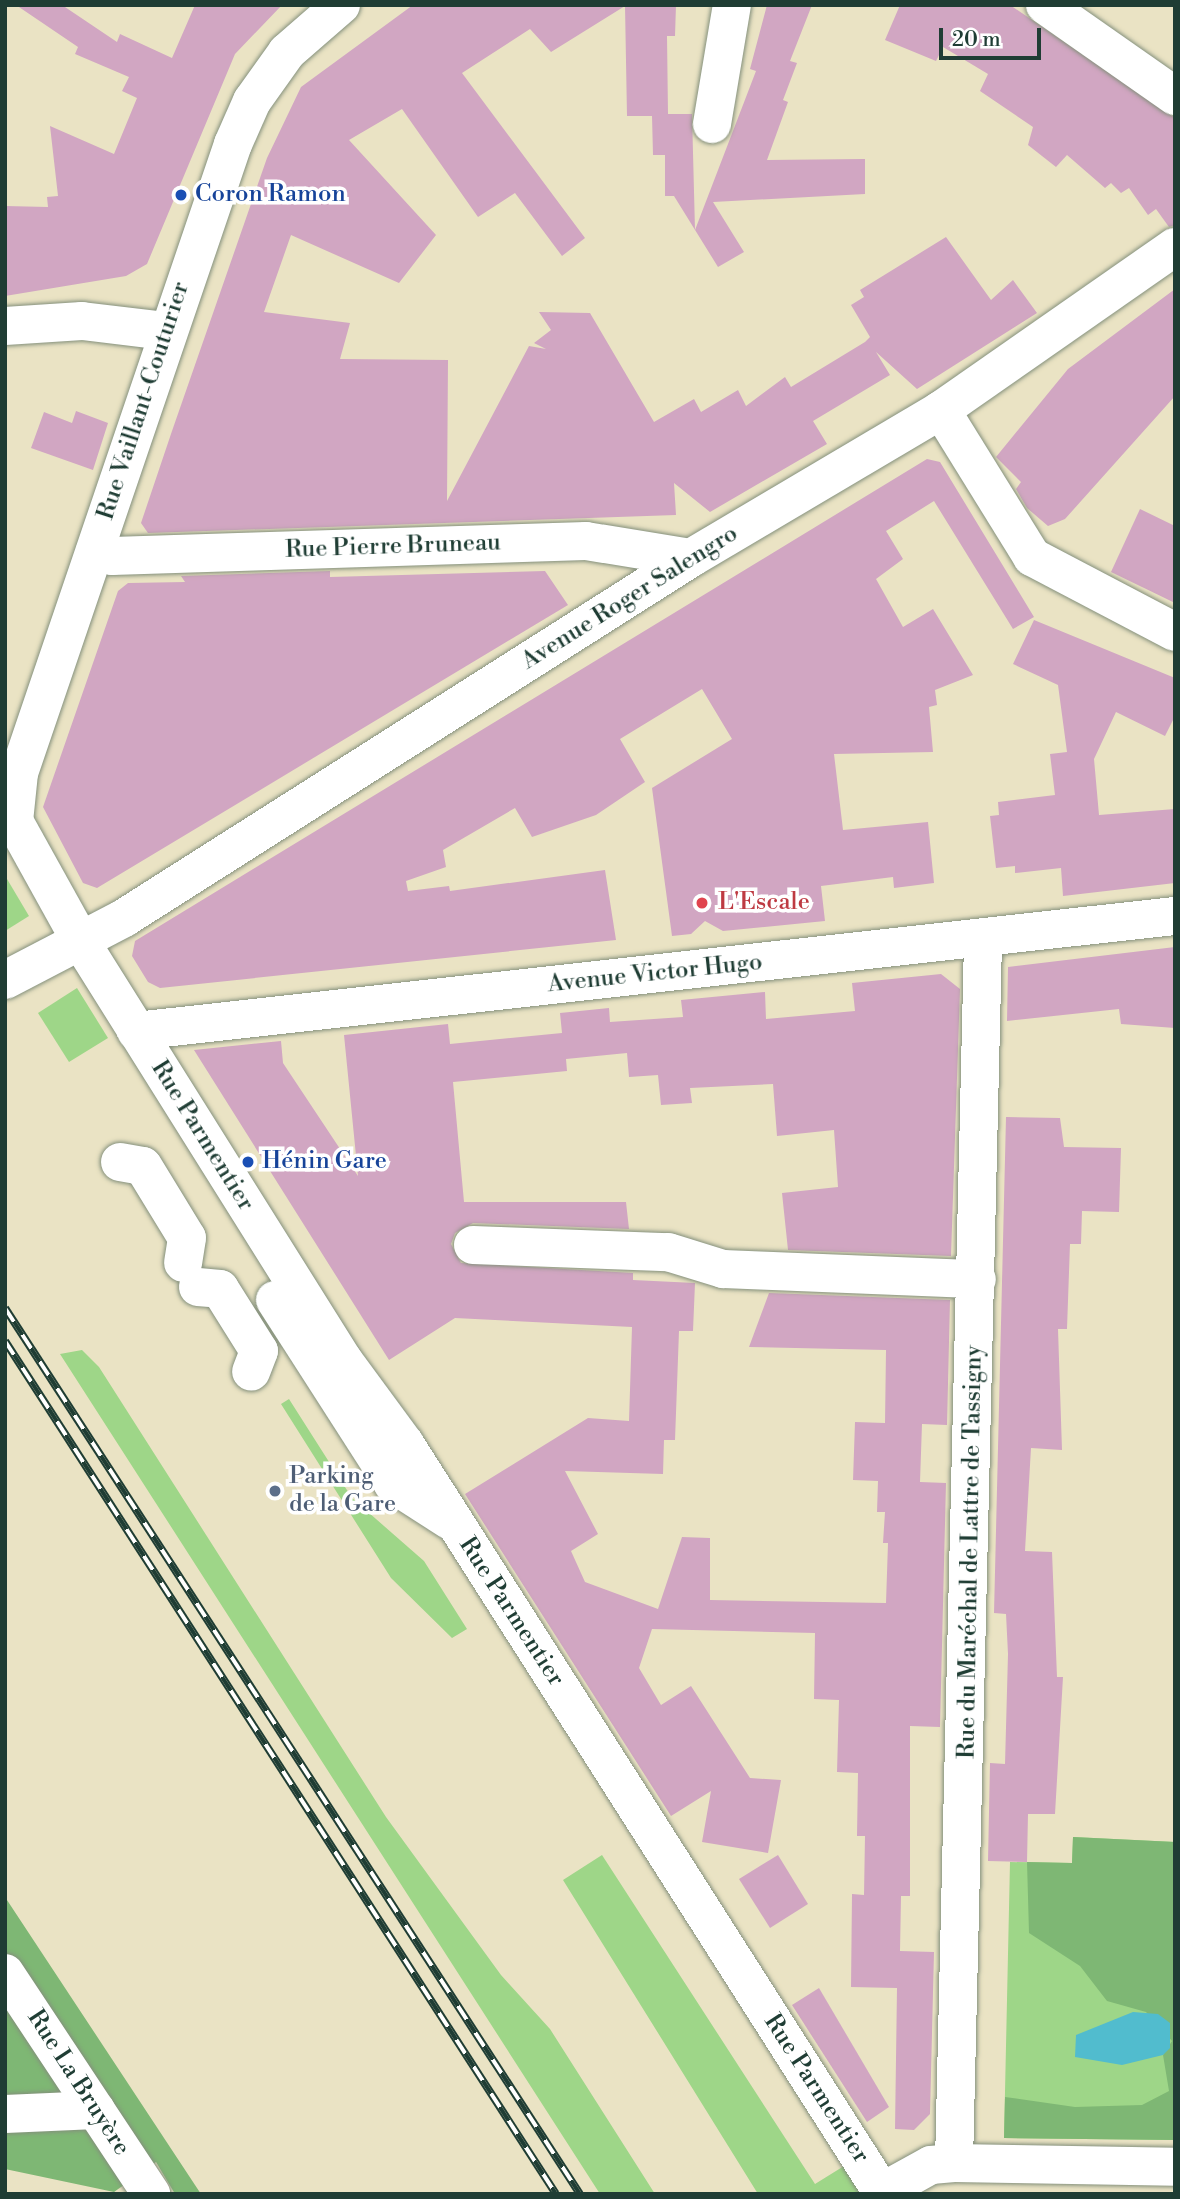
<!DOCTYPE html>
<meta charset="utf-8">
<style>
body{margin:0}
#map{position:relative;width:1180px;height:2199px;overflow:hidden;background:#eae3c4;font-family:"Libre Bodoni",serif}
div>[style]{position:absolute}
.green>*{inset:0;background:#9ed688}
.forest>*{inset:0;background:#7eb774}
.water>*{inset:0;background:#51bcce}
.building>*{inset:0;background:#d1a6c2}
.roads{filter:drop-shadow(0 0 2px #84907c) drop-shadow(0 0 2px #84907c)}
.minor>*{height:38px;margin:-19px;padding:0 19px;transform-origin:19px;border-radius:19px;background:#fff}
.rail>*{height:8px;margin-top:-4px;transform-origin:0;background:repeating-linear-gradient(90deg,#fff 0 16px,#1f3d34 0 32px);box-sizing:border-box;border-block:2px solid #1f3d34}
.dots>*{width:19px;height:19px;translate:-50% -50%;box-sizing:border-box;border:4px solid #fff;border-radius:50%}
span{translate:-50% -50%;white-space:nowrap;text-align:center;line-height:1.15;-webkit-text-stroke:7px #fff;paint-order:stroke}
.transit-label{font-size:24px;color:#164399}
.left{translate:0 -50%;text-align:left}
.street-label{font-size:24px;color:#1f3d34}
.health-label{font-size:24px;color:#be3a42}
.service-label{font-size:24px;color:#4e5e75}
.frame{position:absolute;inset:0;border:7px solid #1f3d34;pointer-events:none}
.scale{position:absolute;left:939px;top:28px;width:102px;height:32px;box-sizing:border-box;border:4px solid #1f3d34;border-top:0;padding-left:9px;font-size:21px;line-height:24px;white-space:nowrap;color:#1f3d34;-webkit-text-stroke:5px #fff;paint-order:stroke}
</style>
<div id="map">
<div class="green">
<div style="clip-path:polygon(7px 879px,29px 916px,5px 931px,5px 880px)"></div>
<div style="clip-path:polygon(77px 988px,108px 1038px,69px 1062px,38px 1013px)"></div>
<div style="clip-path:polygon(82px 1350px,99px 1367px,386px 1817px,501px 1975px,550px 2029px,655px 2194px,600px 2194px,60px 1354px)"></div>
<div style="clip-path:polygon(289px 1399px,352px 1498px,424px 1561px,467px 1629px,452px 1638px,391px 1578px,281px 1404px)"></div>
<div style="clip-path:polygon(1073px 1837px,1175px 1842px,1175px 2140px,1004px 2138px,1010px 1862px,1072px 1863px)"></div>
<div style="clip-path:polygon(602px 1855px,815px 2184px,844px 2166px,862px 2194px,758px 2194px,563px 1880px)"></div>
</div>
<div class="forest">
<div style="clip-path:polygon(1073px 1837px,1175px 1842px,1175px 2140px,1004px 2138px,1005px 2097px,1075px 2107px,1142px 2105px,1169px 2091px,1163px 2055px,1172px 2041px,1146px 2012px,1107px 2001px,1080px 1966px,1029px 1933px,1027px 1862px,1072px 1863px)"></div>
<div style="clip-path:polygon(5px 1897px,195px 2185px,201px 2194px,175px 2194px,156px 2162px,114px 2192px,5px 2169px)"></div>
</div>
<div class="water">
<div style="clip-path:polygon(1133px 2012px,1158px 2014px,1170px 2023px,1170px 2048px,1163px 2055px,1122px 2065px,1075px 2057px,1076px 2035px)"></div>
</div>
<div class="building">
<div style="clip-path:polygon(16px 5px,62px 5px,117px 42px,120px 34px,172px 58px,195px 5px,282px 5px,235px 54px,147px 264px,126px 276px,5px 296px,5px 206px,48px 207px,47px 197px,58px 196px,50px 126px,114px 154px,137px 98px,122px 91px,129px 77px,75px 54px,78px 47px)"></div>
<div style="clip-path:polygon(413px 5px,676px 5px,675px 36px,667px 36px,668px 114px,692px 114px,695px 230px,756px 71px,750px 69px,767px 5px,812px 5px,790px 61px,797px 63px,783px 100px,788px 102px,767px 160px,865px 159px,865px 194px,713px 202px,744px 252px,718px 267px,674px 196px,665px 196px,665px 155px,653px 155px,652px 116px,627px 116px,625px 6px,551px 52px,530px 29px,462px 73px,585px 238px,562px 256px,515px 193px,478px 217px,402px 109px,349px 140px,436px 235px,399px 283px,291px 235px,264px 312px,350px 323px,340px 359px,448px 360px,447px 501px,529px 346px,546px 349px,534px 343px,551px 330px,539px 312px,590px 313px,654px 422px,694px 399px,701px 412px,738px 390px,746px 406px,785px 377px,791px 387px,865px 342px,870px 337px,851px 305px,864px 297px,860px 290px,946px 237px,991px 300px,1013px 280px,1037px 313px,917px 389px,876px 352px,890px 375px,813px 421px,827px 444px,710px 512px,674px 483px,676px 515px,148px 533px,141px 523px,172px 431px,267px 158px,301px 87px)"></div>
<div style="clip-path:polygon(900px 5px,1010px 5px,1175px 118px,1175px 225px,1169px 227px,1156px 209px,1148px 215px,1129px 188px,1121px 193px,1111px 183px,1105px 188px,1067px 155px,1056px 167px,1028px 145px,1033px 127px,980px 91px,988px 74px,943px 47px,936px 61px,885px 40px)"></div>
<div style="clip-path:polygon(1175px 289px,1175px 396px,1065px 519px,1048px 526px,1027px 508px,1016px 489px,1021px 482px,996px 457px,1068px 369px)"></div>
<div style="clip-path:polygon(76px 411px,108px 423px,93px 470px,31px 448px,44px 412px,72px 423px)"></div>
<div style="clip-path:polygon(927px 459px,940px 462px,1034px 617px,1013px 629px,934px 501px,886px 531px,903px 559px,876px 579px,903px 627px,933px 609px,973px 675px,935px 690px,937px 705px,929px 707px,933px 752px,834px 754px,843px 830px,928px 822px,934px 883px,894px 888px,893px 877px,821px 886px,825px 921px,723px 931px,705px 921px,691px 934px,672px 936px,652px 788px,732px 739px,702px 689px,620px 739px,645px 782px,596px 815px,532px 837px,515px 808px,443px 850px,446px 867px,406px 881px,408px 891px,449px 886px,450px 891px,605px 870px,616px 940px,160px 988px,148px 982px,132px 956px,135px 941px)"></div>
<div style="clip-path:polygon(1140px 509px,1175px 526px,1175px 603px,1111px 572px)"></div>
<div style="clip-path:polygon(330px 571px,330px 577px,545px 571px,568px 605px,97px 888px,83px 883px,43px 807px,118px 591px,128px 583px,185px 582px,181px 576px)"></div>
<div style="clip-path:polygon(1034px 620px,1175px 678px,1175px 716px,1165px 736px,1116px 712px,1094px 759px,1099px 815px,1175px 809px,1175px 883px,1063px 896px,1061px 868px,1015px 873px,1015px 866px,996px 868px,990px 816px,999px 815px,998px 802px,1055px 795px,1050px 754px,1067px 752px,1058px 685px,1013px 664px)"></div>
<div style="clip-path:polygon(1175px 947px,1175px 1028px,1121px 1024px,1119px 1009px,1007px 1021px,1008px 967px)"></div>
<div style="clip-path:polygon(941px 974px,960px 989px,951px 1256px,788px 1250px,782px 1193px,838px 1187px,834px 1130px,777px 1136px,773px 1084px,690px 1088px,692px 1103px,661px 1105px,658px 1075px,629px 1077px,627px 1053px,566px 1059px,567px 1071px,453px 1082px,464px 1202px,626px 1202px,629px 1229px,473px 1223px,455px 1233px,451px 1244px,461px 1263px,633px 1273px,633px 1280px,695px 1283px,693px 1331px,679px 1331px,675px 1440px,664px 1440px,663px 1474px,565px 1471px,598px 1534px,571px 1551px,585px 1582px,658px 1609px,682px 1537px,710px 1538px,710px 1600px,886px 1603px,888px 1543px,883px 1543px,885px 1512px,877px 1512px,878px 1481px,853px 1480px,855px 1422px,885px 1423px,886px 1350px,749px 1347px,769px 1293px,950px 1300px,947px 1425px,922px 1424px,920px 1482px,946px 1483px,940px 1727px,910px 1726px,910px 1896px,901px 1896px,900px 1951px,934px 1952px,930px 2114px,914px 2130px,895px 2129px,897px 1988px,851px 1987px,852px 1894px,864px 1895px,865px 1836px,857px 1836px,858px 1773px,837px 1772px,839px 1700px,814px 1699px,815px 1633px,652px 1629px,639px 1668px,661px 1705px,691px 1686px,750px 1778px,781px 1780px,768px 1853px,702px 1842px,711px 1791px,671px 1816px,465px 1494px,588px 1418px,629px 1421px,632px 1327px,455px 1318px,389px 1360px,194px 1050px,281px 1041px,283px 1063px,358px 1176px,344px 1035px,448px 1024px,450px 1044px,562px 1033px,560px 1013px,609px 1008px,610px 1022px,683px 1017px,681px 1000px,765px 992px,766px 1019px,855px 1011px,852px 983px)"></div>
<div style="clip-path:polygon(1006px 1117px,1060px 1118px,1064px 1147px,1121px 1148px,1119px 1212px,1082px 1211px,1081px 1244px,1070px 1244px,1067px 1329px,1058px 1329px,1062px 1450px,1031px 1448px,1025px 1551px,1052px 1552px,1057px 1677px,1063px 1677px,1055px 1814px,1028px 1814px,1027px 1862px,988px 1861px,990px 1763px,1005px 1764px,1008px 1654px,1006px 1614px,994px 1613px)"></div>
<div style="clip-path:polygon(778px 1855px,808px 1904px,770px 1928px,739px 1879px)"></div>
<div style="clip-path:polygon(819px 1988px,889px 2107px,867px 2122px,792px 2005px)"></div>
</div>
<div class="roads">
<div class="minor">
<div style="left:341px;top:5px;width:72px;rotate:139deg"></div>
<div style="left:287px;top:52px;width:60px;rotate:125.5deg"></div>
<div style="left:252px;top:101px;width:47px;rotate:113.8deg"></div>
<div style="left:233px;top:144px;width:664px;rotate:108.79deg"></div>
<div style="left:19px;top:773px;width:48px;rotate:95.9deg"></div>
<div style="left:14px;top:821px;width:138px;rotate:61deg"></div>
<div style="left:81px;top:942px;width:495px;rotate:57.9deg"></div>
<div style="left:344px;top:1361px;width:103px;rotate:53.7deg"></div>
<div style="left:405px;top:1444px;width:889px;rotate:57.49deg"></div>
<div style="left:1045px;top:5px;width:159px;rotate:35deg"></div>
<div style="left:712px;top:124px;width:121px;rotate:-80.5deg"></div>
<div style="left:5px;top:326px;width:77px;rotate:-3.7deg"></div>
<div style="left:82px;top:321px;width:85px;rotate:6.8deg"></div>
<div style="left:941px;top:410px;width:173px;rotate:58.2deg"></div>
<div style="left:1032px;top:557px;width:161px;rotate:27.7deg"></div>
<div style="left:95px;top:551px;width:18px;rotate:16deg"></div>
<div style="left:112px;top:556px;width:474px;rotate:-1.8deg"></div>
<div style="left:586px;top:541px;width:106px;rotate:9.2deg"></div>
<div style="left:5px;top:980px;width:134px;rotate:-27.5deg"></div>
<div style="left:124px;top:918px;width:672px;rotate:-32.41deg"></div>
<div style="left:691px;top:558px;width:291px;rotate:-30.6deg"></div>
<div style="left:941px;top:410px;width:285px;rotate:-34.9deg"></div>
<div style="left:136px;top:1031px;width:1045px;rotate:-6.32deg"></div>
<div style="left:120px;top:1162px;width:23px;rotate:10deg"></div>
<div style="left:143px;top:1166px;width:84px;rotate:58.6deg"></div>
<div style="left:187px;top:1238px;width:25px;rotate:99deg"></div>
<div style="left:473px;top:1245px;width:195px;rotate:2.1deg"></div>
<div style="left:668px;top:1252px;width:58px;rotate:17.2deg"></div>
<div style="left:723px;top:1269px;width:254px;rotate:2.3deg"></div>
<div style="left:198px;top:1287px;width:22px;rotate:5deg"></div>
<div style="left:220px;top:1289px;width:73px;rotate:57.8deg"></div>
<div style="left:259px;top:1351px;width:22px;rotate:111deg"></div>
<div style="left:275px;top:1300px;width:219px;rotate:57.3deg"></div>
<div style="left:393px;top:1484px;width:67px;rotate:32.7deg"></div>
<div style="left:5px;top:1973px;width:265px;rotate:56.5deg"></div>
<div style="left:5px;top:2114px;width:91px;rotate:-2.5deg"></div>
<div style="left:954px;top:2163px;width:1223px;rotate:-88.64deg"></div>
<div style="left:882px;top:2192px;width:56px;rotate:-28.9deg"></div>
<div style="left:931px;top:2165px;width:23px;rotate:-5deg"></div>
<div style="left:954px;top:2163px;width:221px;rotate:1deg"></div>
</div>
</div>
<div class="rail">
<div style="left:5px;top:1308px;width:1056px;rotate:57.02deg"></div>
<div style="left:5px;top:1341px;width:1015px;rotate:57.14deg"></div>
</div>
<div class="dots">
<div style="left:181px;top:195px;background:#1a4fb4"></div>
<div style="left:702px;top:903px;background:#e0444e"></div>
<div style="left:248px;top:1162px;background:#1a4fb4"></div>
<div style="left:275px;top:1491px;background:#5c6f8a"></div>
</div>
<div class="transit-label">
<span class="left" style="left:195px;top:195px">Coron Ramon</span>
<span class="left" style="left:262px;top:1162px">Hénin Gare</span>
</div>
<div class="street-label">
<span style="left:144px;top:401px;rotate:-72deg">Rue Vaillant-Couturier</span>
<span style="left:393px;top:547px;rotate:-2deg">Rue Pierre Bruneau</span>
<span style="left:630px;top:598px;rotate:-32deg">Avenue Roger Salengro</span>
<span style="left:655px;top:974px;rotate:-6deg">Avenue Victor Hugo</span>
<span style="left:202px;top:1136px;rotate:58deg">Rue Parmentier</span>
<span style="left:971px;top:1552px;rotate:-89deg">Rue du Maréchal de Lattre de Tassigny</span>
<span style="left:511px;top:1612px;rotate:57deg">Rue Parmentier</span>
<span style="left:78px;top:2083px;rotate:57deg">Rue La Bruyère</span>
<span style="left:816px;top:2089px;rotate:57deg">Rue Parmentier</span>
</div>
<div class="health-label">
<span class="left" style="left:718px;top:903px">L'Escale</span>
</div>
<div class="service-label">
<span class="left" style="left:289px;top:1491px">Parking<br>de la Gare</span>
</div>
<div class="frame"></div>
<div class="scale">20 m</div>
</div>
